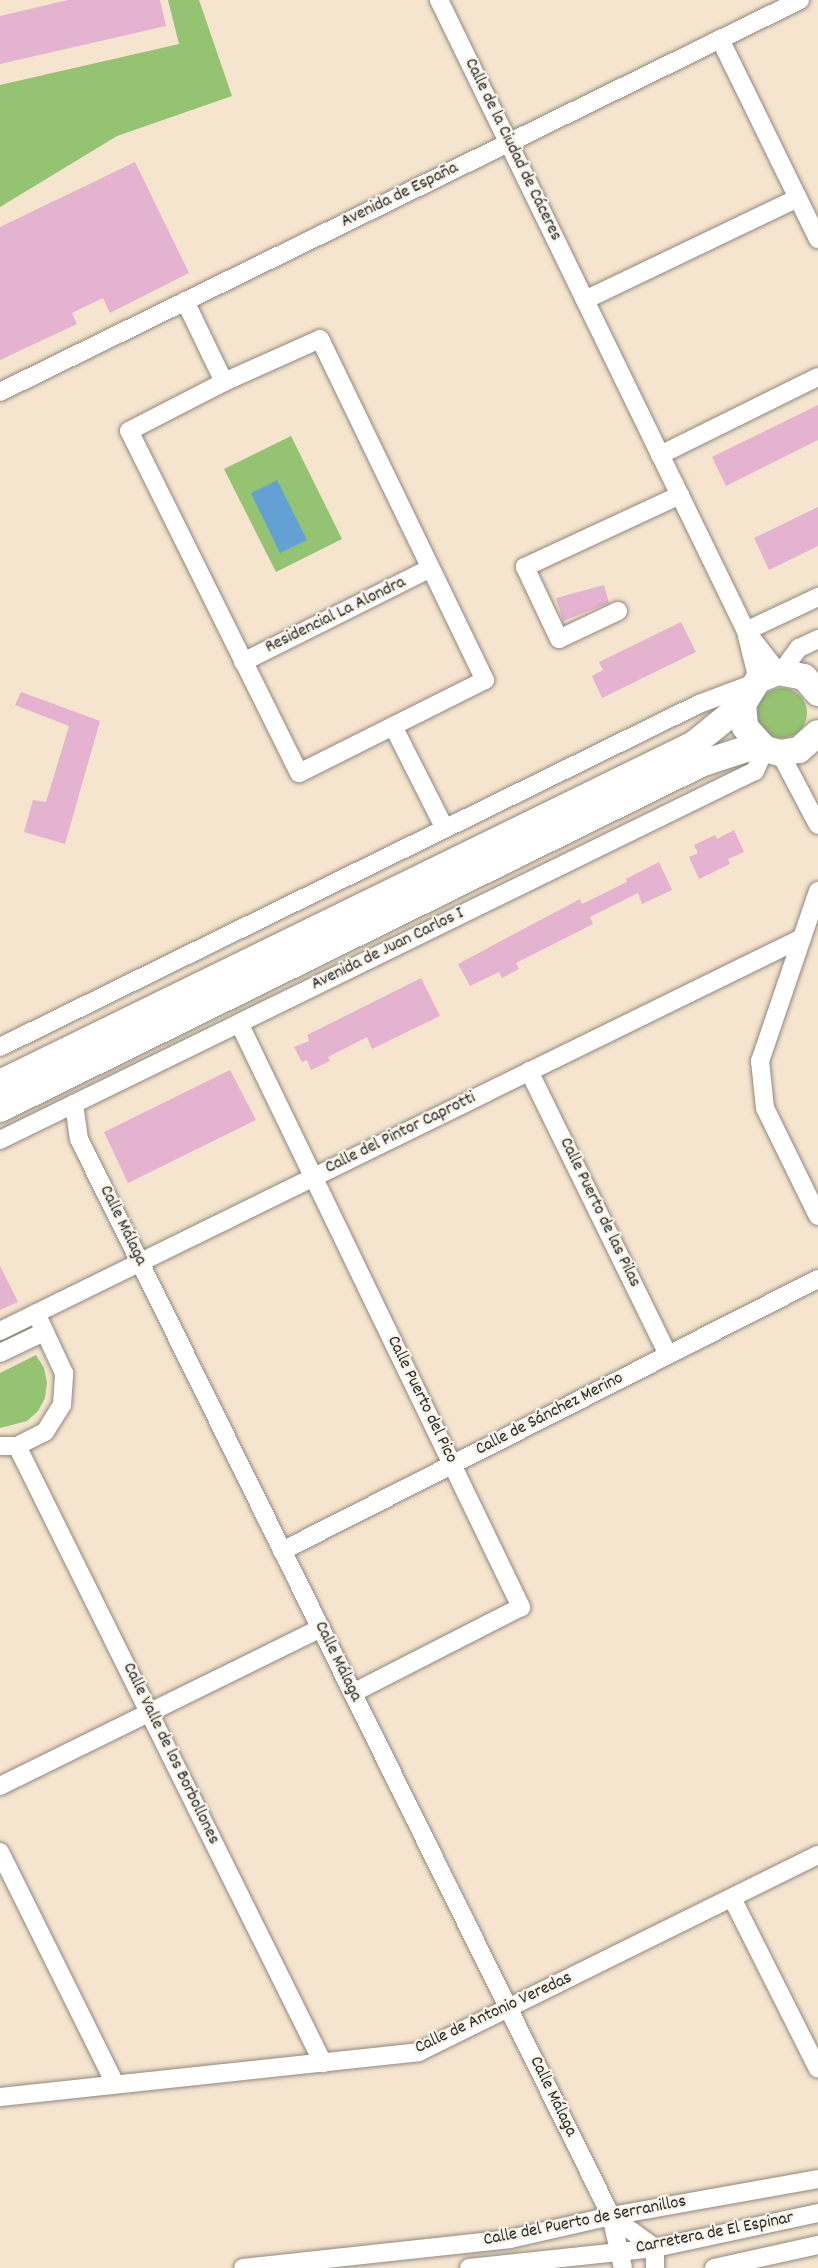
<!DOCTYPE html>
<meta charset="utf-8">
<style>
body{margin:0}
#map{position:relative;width:818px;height:2268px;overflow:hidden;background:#f5e5cf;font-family:Dekko,sans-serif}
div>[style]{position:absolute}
.green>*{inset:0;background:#94c372}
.round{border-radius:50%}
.water>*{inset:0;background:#63a0d4}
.building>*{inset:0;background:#e4b3cf}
.roads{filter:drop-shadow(0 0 2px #90887d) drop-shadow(0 0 2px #90887d)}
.minor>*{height:18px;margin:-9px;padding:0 9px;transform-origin:9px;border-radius:9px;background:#fff}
.highway>*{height:26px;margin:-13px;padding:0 13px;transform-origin:13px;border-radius:13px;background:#fff}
span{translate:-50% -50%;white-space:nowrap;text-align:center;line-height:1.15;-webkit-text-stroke:4.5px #f7f3e8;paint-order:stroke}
.street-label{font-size:18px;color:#2b2b2b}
</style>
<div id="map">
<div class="green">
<div style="clip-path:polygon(168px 0,199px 0,232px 96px,117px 136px,0 207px,0 85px,179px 44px)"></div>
<div style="clip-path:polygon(291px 436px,342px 539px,276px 572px,224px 469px)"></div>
<div class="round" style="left:757px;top:688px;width:50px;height:50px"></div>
<div style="clip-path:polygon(36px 1355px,44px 1368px,47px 1383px,45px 1398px,38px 1411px,27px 1421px,0 1428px,0 1373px)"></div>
</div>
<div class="water">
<div style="clip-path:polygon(277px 480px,307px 540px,280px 553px,251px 493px)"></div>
</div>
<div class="building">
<div style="clip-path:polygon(68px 0,160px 0,166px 26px,0 64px,0 16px)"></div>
<div style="clip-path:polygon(135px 162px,189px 273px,110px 313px,103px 298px,72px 313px,77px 324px,0 360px,0 227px)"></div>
<div style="clip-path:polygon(818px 405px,818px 440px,726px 486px,712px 457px)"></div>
<div style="clip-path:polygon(818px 507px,818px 546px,769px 570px,754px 538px)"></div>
<div style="clip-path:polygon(604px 585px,609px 603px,563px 621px,556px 598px)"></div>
<div style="clip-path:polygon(681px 622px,696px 652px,602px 698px,592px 676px,603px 670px,599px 662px)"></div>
<div style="clip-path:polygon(21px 692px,100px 721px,65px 844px,24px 832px,33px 800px,46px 802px,69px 726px,15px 705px)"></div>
<div style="clip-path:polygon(734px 830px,744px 852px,728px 859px,730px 864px,699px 879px,689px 857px,698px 853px,694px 845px,715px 835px,717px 839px)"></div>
<div style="clip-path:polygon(659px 862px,672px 890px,642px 904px,638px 893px,590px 917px,593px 924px,516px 963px,519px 969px,502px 978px,499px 972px,470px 986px,458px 964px,580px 899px,582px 904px,627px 882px,626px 879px)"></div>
<div style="clip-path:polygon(421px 978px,440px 1016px,372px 1049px,367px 1037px,328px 1057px,330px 1061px,311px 1070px,307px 1060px,302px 1062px,294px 1047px,309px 1041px,307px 1035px)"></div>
<div style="clip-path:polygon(230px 1070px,256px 1120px,128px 1183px,104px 1132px)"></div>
<div style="clip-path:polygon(0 1266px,18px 1302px,0 1310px)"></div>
</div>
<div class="roads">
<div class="minor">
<div style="left:439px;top:0;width:702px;rotate:64.06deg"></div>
<div style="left:746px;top:631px;width:52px;rotate:52deg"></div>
<div style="left:720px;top:39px;width:223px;rotate:63.9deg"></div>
<div style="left:585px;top:300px;width:236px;rotate:-25.6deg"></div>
<div style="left:185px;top:301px;width:90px;rotate:64.3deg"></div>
<div style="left:320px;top:339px;width:379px;rotate:64.2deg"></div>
<div style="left:485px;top:680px;width:208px;rotate:153.4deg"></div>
<div style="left:299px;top:773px;width:382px;rotate:-116.4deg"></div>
<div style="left:129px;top:431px;width:107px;rotate:-27.3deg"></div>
<div style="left:224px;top:382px;width:105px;rotate:-24.1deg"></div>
<div style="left:0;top:392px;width:891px;rotate:-26.1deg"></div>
<div style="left:660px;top:455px;width:176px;rotate:-26.3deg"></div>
<div style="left:618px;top:611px;width:65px;rotate:154.6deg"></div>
<div style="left:559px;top:639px;width:80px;rotate:-115.3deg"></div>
<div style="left:525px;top:567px;width:171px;rotate:-24.9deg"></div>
<div style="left:746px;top:631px;width:80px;rotate:-25.3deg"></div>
<div style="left:747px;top:636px;width:45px;rotate:76deg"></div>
<div style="left:243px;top:662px;width:208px;rotate:-26.6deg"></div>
<div style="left:782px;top:671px;width:29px;rotate:-54deg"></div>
<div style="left:799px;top:648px;width:21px;rotate:-25deg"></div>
<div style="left:393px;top:726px;width:115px;rotate:63.2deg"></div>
<div style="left:780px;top:753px;width:81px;rotate:62.2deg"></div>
<div style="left:818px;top:891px;width:180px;rotate:108.8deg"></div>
<div style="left:760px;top:1061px;width:47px;rotate:83.9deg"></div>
<div style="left:765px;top:1108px;width:120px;rotate:63.9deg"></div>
<div style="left:239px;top:1023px;width:649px;rotate:64.23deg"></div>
<div style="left:521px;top:1607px;width:189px;rotate:152.9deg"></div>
<div style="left:0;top:1047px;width:779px;rotate:-26.14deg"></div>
<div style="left:699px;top:704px;width:60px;rotate:-20.6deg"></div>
<div style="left:529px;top:1071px;width:316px;rotate:63.9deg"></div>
<div style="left:74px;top:1104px;width:35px;rotate:82deg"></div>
<div style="left:79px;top:1139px;width:1201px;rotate:63.71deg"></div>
<div style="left:611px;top:2216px;width:53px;rotate:77deg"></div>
<div style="left:0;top:1140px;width:840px;rotate:-26.05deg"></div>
<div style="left:755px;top:771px;width:24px;rotate:-66deg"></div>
<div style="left:0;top:1331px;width:893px;rotate:-26.11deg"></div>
<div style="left:0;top:1353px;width:49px;rotate:-25.5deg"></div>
<div style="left:0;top:1446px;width:17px"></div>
<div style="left:17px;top:1446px;width:31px;rotate:-27deg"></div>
<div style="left:45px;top:1432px;width:32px;rotate:-58deg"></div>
<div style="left:62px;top:1405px;width:32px;rotate:-86deg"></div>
<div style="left:64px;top:1373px;width:66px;rotate:-115deg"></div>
<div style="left:17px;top:1446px;width:689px;rotate:63.62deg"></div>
<div style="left:282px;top:1551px;width:601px;rotate:-26.91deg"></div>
<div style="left:0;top:1786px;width:358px;rotate:-26.2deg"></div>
<div style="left:0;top:1852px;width:259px;rotate:63.6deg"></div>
<div style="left:732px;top:1898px;width:191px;rotate:63.3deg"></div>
<div style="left:0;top:2097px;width:421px;rotate:-6.1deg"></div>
<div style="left:419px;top:2052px;width:445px;rotate:-26.3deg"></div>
<div style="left:611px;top:2216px;width:54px;rotate:36deg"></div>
<div style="left:655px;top:2248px;width:20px;rotate:90deg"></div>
<div style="left:243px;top:2268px;width:269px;rotate:-6.2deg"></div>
<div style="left:510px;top:2239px;width:104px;rotate:-12.8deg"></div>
<div style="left:611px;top:2216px;width:210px;rotate:-10.1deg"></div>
<div style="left:469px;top:2268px;width:187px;rotate:-6.1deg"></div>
<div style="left:655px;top:2248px;width:167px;rotate:-12.1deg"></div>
<div style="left:714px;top:2268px;width:107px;rotate:-12.5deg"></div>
</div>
<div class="highway">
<div style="left:818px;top:693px;width:21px;rotate:-131deg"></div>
<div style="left:804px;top:677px;width:26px;rotate:-169deg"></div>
<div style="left:778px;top:672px;width:22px;rotate:158deg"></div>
<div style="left:758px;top:680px;width:28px;rotate:122deg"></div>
<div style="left:743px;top:704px;width:23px;rotate:85deg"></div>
<div style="left:745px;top:727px;width:30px;rotate:48deg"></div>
<div style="left:765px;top:749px;width:16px;rotate:15deg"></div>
<div style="left:780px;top:753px;width:19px;rotate:-9deg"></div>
<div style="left:799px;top:750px;width:25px;rotate:-42deg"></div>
<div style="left:0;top:1083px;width:772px;rotate:-26.03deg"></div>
<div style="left:694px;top:744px;width:63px;rotate:-39.2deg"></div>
<div style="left:0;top:1109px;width:784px;rotate:-26.21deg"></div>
<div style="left:703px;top:763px;width:58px;rotate:-18.1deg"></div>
</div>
</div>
<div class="street-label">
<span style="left:512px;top:150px;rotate:64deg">Calle de la Ciudad de Cáceres</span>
<span style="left:400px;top:196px;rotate:-26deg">Avenida de España</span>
<span style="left:336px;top:616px;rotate:-26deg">Residencial La Alondra</span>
<span style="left:388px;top:950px;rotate:-26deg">Avenida de Juan Carlos I</span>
<span style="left:401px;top:1134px;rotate:-26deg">Calle del Pintor Caprotti</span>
<span style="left:599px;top:1213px;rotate:64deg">Calle Puerto de las Pilas</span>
<span style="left:122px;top:1226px;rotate:64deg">Calle Málaga</span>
<span style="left:421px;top:1400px;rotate:64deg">Calle Puerto del Pico</span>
<span style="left:550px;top:1415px;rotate:-27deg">Calle de Sánchez Merino</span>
<span style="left:337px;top:1662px;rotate:64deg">Calle Málaga</span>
<span style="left:170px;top:1754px;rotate:64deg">Calle Valle de los Borbollones</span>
<span style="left:494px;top:2014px;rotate:-25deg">Calle de Antonio Veredas</span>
<span style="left:552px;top:2097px;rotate:64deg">Calle Málaga</span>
<span style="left:585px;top:2222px;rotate:-11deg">Calle del Puerto de Serranillos</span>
<span style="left:715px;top:2234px;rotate:-11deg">Carretera de El Espinar</span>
</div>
</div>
